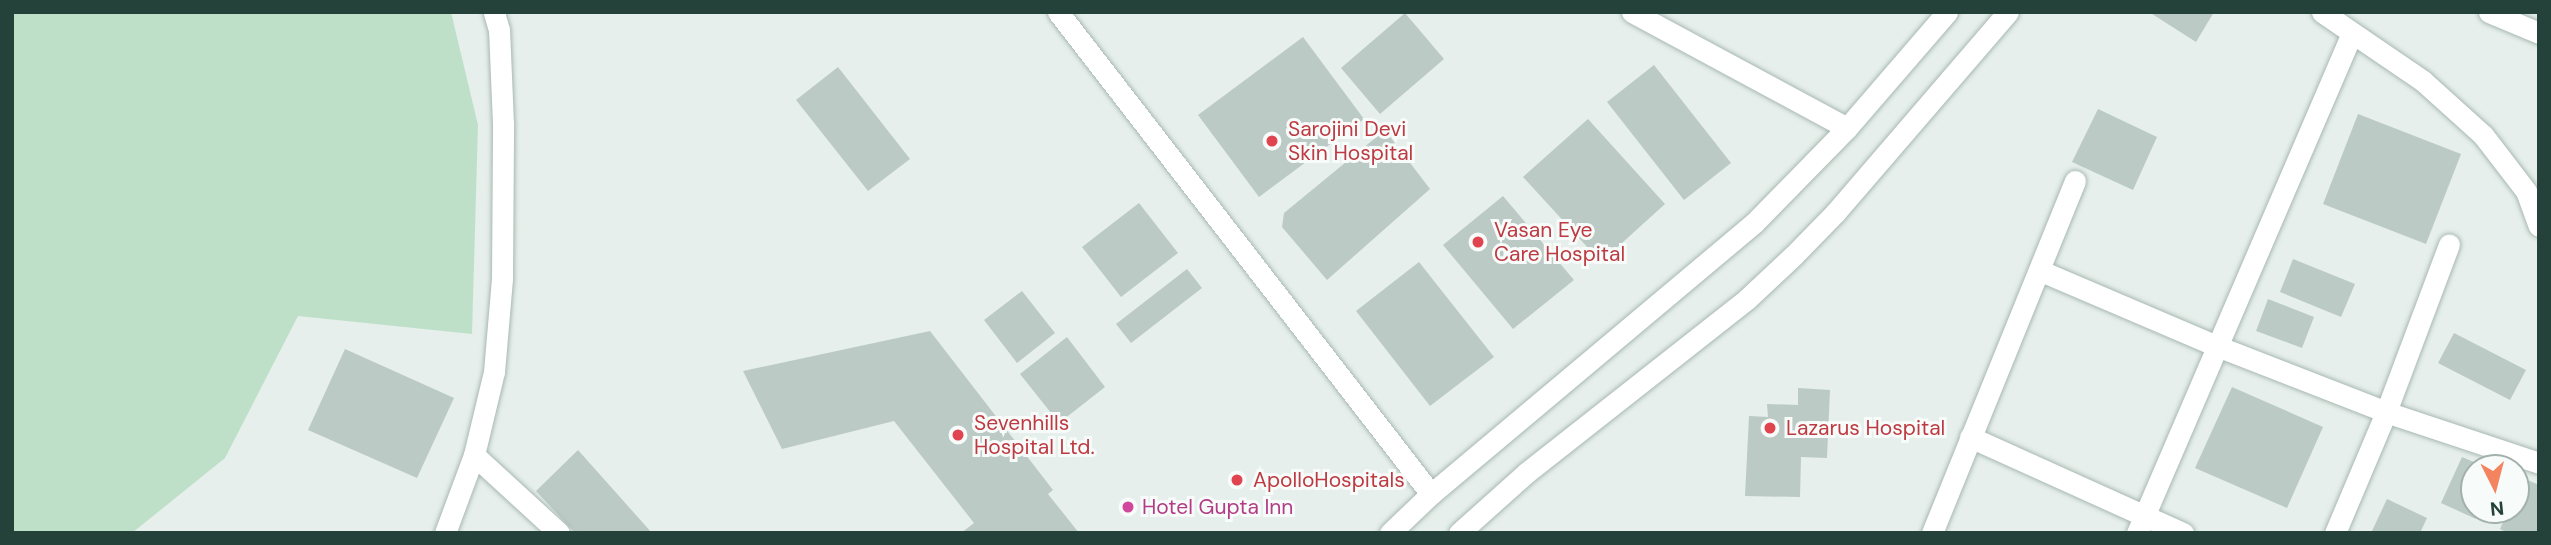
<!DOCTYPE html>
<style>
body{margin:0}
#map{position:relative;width:2551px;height:545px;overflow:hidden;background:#e6efeb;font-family:"DM Sans",sans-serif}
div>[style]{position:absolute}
.green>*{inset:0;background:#bfe0c8}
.building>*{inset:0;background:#bbcac4}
.roads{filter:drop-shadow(0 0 2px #a8b8b2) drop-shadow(0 0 2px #a8b8b2)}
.street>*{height:21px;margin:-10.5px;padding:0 10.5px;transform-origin:10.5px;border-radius:10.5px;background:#fff}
.secondary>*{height:21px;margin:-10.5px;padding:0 10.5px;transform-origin:10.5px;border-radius:10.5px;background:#fff}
.dots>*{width:19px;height:19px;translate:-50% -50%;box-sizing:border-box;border:4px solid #f7fbf9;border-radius:50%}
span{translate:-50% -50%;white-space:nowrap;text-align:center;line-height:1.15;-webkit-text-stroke:6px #f7fbf9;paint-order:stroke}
.health-label{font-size:21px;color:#be3a42}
.left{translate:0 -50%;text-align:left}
.hotel-label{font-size:21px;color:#b23c85}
.frame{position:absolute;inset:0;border:14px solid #24423a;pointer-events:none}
.north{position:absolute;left:2460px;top:454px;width:70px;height:70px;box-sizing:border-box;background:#f7fbf9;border:2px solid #a3b1ad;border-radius:50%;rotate:174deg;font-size:19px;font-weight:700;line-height:28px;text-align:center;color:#24423a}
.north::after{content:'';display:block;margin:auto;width:24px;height:32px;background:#f4845f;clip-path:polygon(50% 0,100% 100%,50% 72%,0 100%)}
</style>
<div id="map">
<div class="green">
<div style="clip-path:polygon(12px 12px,451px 12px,478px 125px,472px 334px,298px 316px,225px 458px,132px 533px,12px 533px)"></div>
</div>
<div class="building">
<div style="clip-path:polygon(2149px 12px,2214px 12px,2196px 42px)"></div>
<div style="clip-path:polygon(1405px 13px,1444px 59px,1380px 114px,1341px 68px)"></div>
<div style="clip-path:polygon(1303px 37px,1364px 119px,1259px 197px,1198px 115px)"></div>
<div style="clip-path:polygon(1654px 65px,1731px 163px,1684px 200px,1607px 102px)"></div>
<div style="clip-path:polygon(838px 67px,910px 159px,868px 191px,796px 100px)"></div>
<div style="clip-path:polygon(2098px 109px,2157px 137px,2133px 190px,2072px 162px)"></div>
<div style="clip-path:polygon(2358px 114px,2461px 154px,2426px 244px,2323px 204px)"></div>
<div style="clip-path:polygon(1588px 119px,1665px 204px,1601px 262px,1523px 177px)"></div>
<div style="clip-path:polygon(1385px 130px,1430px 189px,1327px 280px,1282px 227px,1284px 213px)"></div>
<div style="clip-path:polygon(1503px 196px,1574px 280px,1513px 329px,1443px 245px)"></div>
<div style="clip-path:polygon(1139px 203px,1178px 253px,1121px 297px,1082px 247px)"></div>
<div style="clip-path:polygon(2293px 259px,2355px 284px,2341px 317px,2280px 292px)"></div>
<div style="clip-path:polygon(1419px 262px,1494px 357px,1430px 406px,1356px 311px)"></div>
<div style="clip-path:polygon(1187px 269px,1202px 288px,1131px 343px,1116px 324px)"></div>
<div style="clip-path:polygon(1022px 291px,1055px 333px,1017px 363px,984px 320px)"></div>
<div style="clip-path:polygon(2268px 299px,2314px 317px,2302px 348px,2256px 331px)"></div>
<div style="clip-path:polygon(930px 331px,1053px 490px,1048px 494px,1079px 533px,961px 533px,974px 523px,894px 421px,782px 449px,743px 371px)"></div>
<div style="clip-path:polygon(2454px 333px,2526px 370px,2510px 400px,2438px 363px)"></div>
<div style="clip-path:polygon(1067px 337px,1105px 387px,1059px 423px,1020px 374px)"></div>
<div style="clip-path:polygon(345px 349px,454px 398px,417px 478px,308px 430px)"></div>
<div style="clip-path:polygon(2232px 387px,2323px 427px,2287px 508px,2195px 468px)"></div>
<div style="clip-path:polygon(1798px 388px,1830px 390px,1827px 458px,1801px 457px,1800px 497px,1745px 496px,1749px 416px,1768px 417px,1767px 404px,1798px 405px)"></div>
<div style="clip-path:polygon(578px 450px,652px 533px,575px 533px,536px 491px)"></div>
<div style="clip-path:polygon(2462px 457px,2488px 468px,2474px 468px,2474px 510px,2480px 510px,2476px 519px,2441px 503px)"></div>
<div style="clip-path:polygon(2523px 478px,2539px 485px,2539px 533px,2508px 533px,2500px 529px,2508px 510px,2516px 510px,2516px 493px)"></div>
<div style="clip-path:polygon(2387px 499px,2427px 518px,2420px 533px,2371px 533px)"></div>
</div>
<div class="roads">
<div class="street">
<div style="left:1058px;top:12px;width:609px;rotate:52.27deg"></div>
<div style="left:1632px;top:12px;width:244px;rotate:28.3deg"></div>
<div style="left:2322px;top:12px;width:122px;rotate:34.3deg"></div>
<div style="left:2423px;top:81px;width:81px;rotate:42deg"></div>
<div style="left:2483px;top:135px;width:71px;rotate:52.5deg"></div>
<div style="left:2526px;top:191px;width:37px;rotate:70deg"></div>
<div style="left:2489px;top:12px;width:54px;rotate:22.8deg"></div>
<div style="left:2041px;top:271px;width:191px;rotate:23.1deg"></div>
<div style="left:2217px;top:346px;width:181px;rotate:21.3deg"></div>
<div style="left:2386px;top:412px;width:161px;rotate:18.4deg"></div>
<div style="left:1970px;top:437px;width:234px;rotate:24.3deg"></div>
<div style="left:474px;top:455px;width:115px;rotate:42.5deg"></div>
<div style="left:445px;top:533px;width:83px;rotate:-69.6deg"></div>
<div style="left:474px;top:455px;width:85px;rotate:-76.5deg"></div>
<div style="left:494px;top:372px;width:93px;rotate:-85.1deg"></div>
<div style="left:502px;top:279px;width:155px;rotate:-89.6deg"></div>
<div style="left:503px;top:124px;width:94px;rotate:-92.4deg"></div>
<div style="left:499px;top:30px;width:19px;rotate:-106deg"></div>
<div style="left:1932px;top:533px;width:380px;rotate:-67.9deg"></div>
<div style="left:2137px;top:533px;width:544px;rotate:-66.73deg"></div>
<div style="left:2335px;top:533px;width:131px;rotate:-67.1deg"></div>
<div style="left:2386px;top:412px;width:179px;rotate:-69.4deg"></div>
</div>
<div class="secondary">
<div style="left:1390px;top:533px;width:57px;rotate:-43.6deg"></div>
<div style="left:1431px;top:494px;width:422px;rotate:-40deg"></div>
<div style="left:1754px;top:223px;width:133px;rotate:-45.6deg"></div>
<div style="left:1847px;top:128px;width:153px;rotate:-49.2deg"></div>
<div style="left:1459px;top:533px;width:90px;rotate:-41.8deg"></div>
<div style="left:1526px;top:473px;width:281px;rotate:-38.2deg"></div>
<div style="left:1747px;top:299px;width:64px;rotate:-43.1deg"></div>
<div style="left:1794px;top:255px;width:59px;rotate:-45.7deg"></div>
<div style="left:1835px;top:213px;width:265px;rotate:-49.3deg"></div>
</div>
</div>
<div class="dots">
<div style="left:1272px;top:141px;background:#e0444e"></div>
<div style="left:1478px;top:242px;background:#e0444e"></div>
<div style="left:1770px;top:428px;background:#e0444e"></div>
<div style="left:958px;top:435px;background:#e0444e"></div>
<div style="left:1237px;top:480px;background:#e0444e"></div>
<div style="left:1128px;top:507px;background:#d1479c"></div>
</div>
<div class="health-label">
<span class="left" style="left:1288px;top:141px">Sarojini Devi<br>Skin Hospital</span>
<span class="left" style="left:1494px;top:242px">Vasan Eye<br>Care Hospital</span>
<span class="left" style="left:974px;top:435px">Sevenhills<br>Hospital Ltd.</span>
<span class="left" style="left:1786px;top:428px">Lazarus Hospital</span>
<span class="left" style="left:1253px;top:480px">ApolloHospitals</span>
</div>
<div class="hotel-label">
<span class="left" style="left:1142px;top:507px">Hotel Gupta Inn</span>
</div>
<div class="frame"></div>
<div class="north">N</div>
</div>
